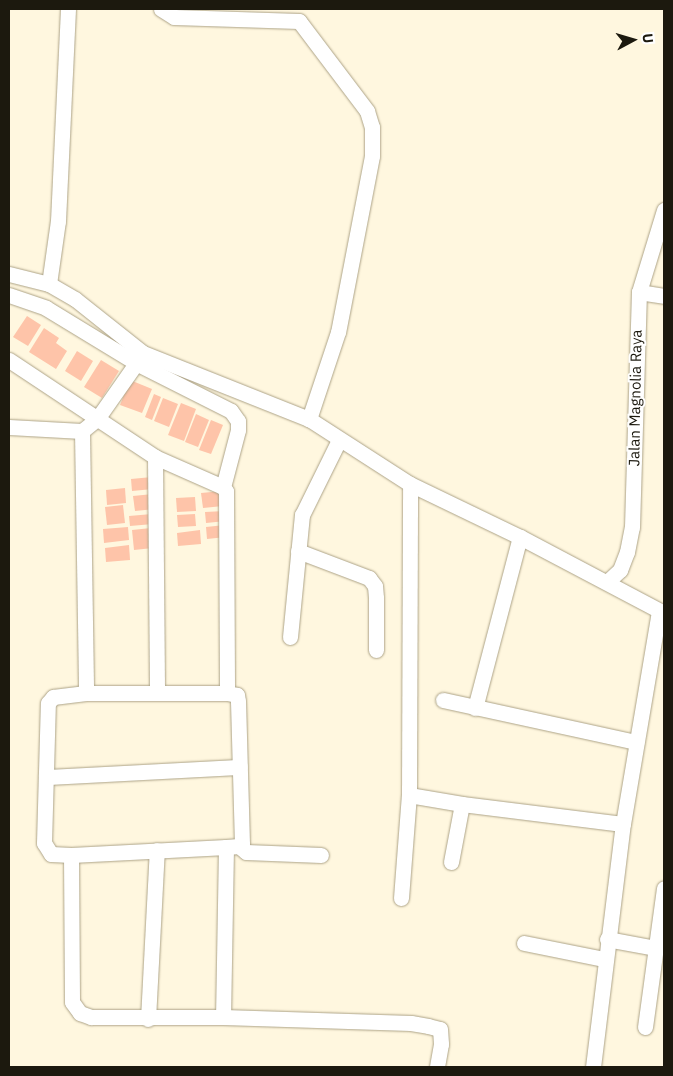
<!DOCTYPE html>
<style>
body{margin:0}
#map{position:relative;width:673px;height:1076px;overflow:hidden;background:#fff7df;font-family:"IBM Plex Sans",sans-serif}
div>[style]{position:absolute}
.building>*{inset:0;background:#fec4a9}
.roads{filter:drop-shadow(0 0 1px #ada387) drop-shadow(0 0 1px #ada387)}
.minor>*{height:15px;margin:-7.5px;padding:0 7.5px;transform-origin:7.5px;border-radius:7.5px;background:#fff}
span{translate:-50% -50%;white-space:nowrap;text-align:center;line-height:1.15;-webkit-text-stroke:4px #fff;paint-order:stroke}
.street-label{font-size:15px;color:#1c190e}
.frame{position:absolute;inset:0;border:10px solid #1c190e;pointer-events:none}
.north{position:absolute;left:608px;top:15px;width:50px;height:50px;-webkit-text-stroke:4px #fff;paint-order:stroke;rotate:84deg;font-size:14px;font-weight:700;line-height:20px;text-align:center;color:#1c190e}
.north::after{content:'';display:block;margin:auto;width:18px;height:22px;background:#1c190e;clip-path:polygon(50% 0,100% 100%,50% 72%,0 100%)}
</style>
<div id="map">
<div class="building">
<div style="clip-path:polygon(27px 316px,41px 325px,28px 346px,13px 337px)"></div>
<div style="clip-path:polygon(44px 328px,59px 338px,56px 343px,67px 351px,56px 369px,29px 352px)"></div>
<div style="clip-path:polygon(77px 351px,93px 361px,81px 381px,65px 371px)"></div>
<div style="clip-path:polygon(101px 360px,119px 371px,102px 398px,84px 387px)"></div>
<div style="clip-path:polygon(130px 380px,152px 389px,142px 413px,120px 405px)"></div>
<div style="clip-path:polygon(154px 394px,161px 397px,152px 420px,145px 417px)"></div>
<div style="clip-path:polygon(163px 398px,178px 404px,169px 427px,154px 421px)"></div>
<div style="clip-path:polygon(181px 403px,196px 409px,184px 441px,168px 435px)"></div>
<div style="clip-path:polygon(196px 414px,209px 420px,198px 447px,185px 442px)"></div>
<div style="clip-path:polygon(211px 420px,223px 425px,211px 454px,199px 450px)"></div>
<div style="clip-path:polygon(152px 477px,153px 489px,132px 491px,131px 479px)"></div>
<div style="clip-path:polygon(125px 488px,126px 503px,107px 505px,106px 490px)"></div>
<div style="clip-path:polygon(222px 491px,223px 506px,203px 508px,201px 493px)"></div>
<div style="clip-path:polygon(153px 494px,155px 509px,135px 511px,133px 496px)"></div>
<div style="clip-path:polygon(195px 497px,196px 511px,177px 512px,176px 498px)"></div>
<div style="clip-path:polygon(123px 505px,125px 523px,107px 525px,105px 507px)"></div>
<div style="clip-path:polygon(225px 511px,226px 521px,206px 523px,205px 512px)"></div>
<div style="clip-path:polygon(152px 514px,153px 524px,130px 526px,129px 516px)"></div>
<div style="clip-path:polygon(195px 514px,196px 526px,178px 527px,177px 515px)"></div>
<div style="clip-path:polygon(225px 525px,226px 537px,207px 539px,206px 527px)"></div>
<div style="clip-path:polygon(128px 527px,129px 540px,104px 543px,103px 529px)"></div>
<div style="clip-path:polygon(151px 528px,153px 548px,134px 550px,132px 530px)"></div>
<div style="clip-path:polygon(200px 530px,201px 544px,178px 546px,177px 533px)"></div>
<div style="clip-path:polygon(129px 545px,130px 560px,106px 562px,105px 548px)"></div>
</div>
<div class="roads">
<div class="minor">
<div style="left:161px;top:9px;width:15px;rotate:32deg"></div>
<div style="left:174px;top:17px;width:125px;rotate:1.8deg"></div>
<div style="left:299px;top:21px;width:113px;rotate:52.9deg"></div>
<div style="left:367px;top:111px;width:17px;rotate:73deg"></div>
<div style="left:372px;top:127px;width:29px;rotate:90deg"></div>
<div style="left:372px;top:156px;width:179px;rotate:100.9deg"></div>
<div style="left:338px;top:332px;width:92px;rotate:108.4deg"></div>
<div style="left:9px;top:274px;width:41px;rotate:14deg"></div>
<div style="left:49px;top:284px;width:30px;rotate:30deg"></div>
<div style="left:75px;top:299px;width:87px;rotate:38.5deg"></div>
<div style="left:143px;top:353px;width:179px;rotate:21.7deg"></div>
<div style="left:309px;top:419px;width:120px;rotate:32.8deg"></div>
<div style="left:410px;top:484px;width:122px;rotate:25.7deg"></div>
<div style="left:520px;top:537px;width:163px;rotate:27.8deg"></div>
<div style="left:49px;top:284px;width:64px;rotate:-81.9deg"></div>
<div style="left:58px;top:221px;width:212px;rotate:-87.3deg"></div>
<div style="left:639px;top:292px;width:25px;rotate:9deg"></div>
<div style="left:9px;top:295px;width:39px;rotate:19deg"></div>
<div style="left:46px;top:308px;width:105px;rotate:31.4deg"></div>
<div style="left:136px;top:363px;width:106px;rotate:26.8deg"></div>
<div style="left:231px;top:411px;width:12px;rotate:55deg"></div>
<div style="left:238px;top:421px;width:9px;rotate:90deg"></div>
<div style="left:238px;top:430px;width:59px;rotate:104.7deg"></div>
<div style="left:9px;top:360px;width:175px;rotate:33.6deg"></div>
<div style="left:155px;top:457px;width:74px;rotate:23.8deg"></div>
<div style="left:223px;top:487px;width:5px;rotate:53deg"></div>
<div style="left:226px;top:491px;width:202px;rotate:89.7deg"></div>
<div style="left:227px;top:693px;width:10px;rotate:11deg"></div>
<div style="left:237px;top:695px;width:6px;rotate:81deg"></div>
<div style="left:238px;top:701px;width:143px;rotate:88.4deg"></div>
<div style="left:242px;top:844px;width:4px;rotate:146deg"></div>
<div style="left:239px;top:846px;width:13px;rotate:176deg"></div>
<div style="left:226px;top:847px;width:170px;rotate:91deg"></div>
<div style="left:223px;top:1017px;width:188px;rotate:1.8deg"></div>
<div style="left:411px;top:1023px;width:17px;rotate:10deg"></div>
<div style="left:428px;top:1026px;width:12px;rotate:14deg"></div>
<div style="left:440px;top:1029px;width:15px;rotate:86deg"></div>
<div style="left:441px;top:1044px;width:23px;rotate:100deg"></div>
<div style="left:9px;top:427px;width:73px;rotate:3.1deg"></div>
<div style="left:82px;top:431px;width:19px;rotate:-39deg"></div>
<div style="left:97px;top:419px;width:78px;rotate:-54.9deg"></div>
<div style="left:82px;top:431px;width:262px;rotate:89.1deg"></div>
<div style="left:155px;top:457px;width:235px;rotate:89.5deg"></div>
<div style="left:298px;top:551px;width:76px;rotate:20.8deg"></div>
<div style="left:369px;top:578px;width:10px;rotate:53deg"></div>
<div style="left:375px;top:586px;width:12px;rotate:85deg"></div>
<div style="left:376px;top:598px;width:52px;rotate:90deg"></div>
<div style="left:607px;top:582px;width:18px;rotate:-43deg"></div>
<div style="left:620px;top:570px;width:19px;rotate:-69deg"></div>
<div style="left:627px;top:552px;width:25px;rotate:-79deg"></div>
<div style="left:632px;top:527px;width:235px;rotate:-88.3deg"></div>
<div style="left:639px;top:292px;width:86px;rotate:-73deg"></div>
<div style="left:290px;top:637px;width:123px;rotate:-84.4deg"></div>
<div style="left:302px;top:515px;width:84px;rotate:-63.7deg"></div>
<div style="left:443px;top:700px;width:198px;rotate:12.3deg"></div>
<div style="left:475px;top:708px;width:177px;rotate:-75.3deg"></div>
<div style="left:46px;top:777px;width:194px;rotate:-3deg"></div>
<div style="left:409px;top:795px;width:54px;rotate:9.6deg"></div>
<div style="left:462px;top:804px;width:162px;rotate:7.1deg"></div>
<div style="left:239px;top:846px;width:9px;rotate:41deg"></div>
<div style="left:246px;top:852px;width:75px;rotate:2.3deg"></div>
<div style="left:226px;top:847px;width:155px;rotate:177deg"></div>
<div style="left:71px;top:855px;width:20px;rotate:-177deg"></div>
<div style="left:51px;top:854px;width:13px;rotate:-122deg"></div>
<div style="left:44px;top:843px;width:140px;rotate:-88.4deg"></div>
<div style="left:48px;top:703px;width:8px;rotate:-50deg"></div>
<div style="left:53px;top:697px;width:33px;rotate:-7deg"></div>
<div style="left:86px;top:693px;width:141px"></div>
<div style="left:71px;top:855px;width:147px;rotate:89.6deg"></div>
<div style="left:72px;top:1002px;width:14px;rotate:54deg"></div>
<div style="left:80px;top:1013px;width:12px;rotate:20deg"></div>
<div style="left:91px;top:1017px;width:132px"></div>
<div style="left:451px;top:862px;width:59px;rotate:-79.3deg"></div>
<div style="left:401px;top:898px;width:103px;rotate:-85.6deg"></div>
<div style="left:409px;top:795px;width:311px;rotate:-89.8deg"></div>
<div style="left:607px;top:939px;width:50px;rotate:10.4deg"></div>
<div style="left:524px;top:943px;width:82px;rotate:11.3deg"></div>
<div style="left:148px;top:1019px;width:169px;rotate:-87deg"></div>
<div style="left:645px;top:1027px;width:140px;rotate:-82.2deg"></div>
<div style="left:593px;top:1067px;width:245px;rotate:-83deg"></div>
<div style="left:623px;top:824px;width:216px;rotate:-80.4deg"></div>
</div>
</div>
<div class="street-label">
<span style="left:635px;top:398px;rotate:-89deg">Jalan Magnolia Raya</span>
</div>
<div class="frame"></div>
<div class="north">U</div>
</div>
